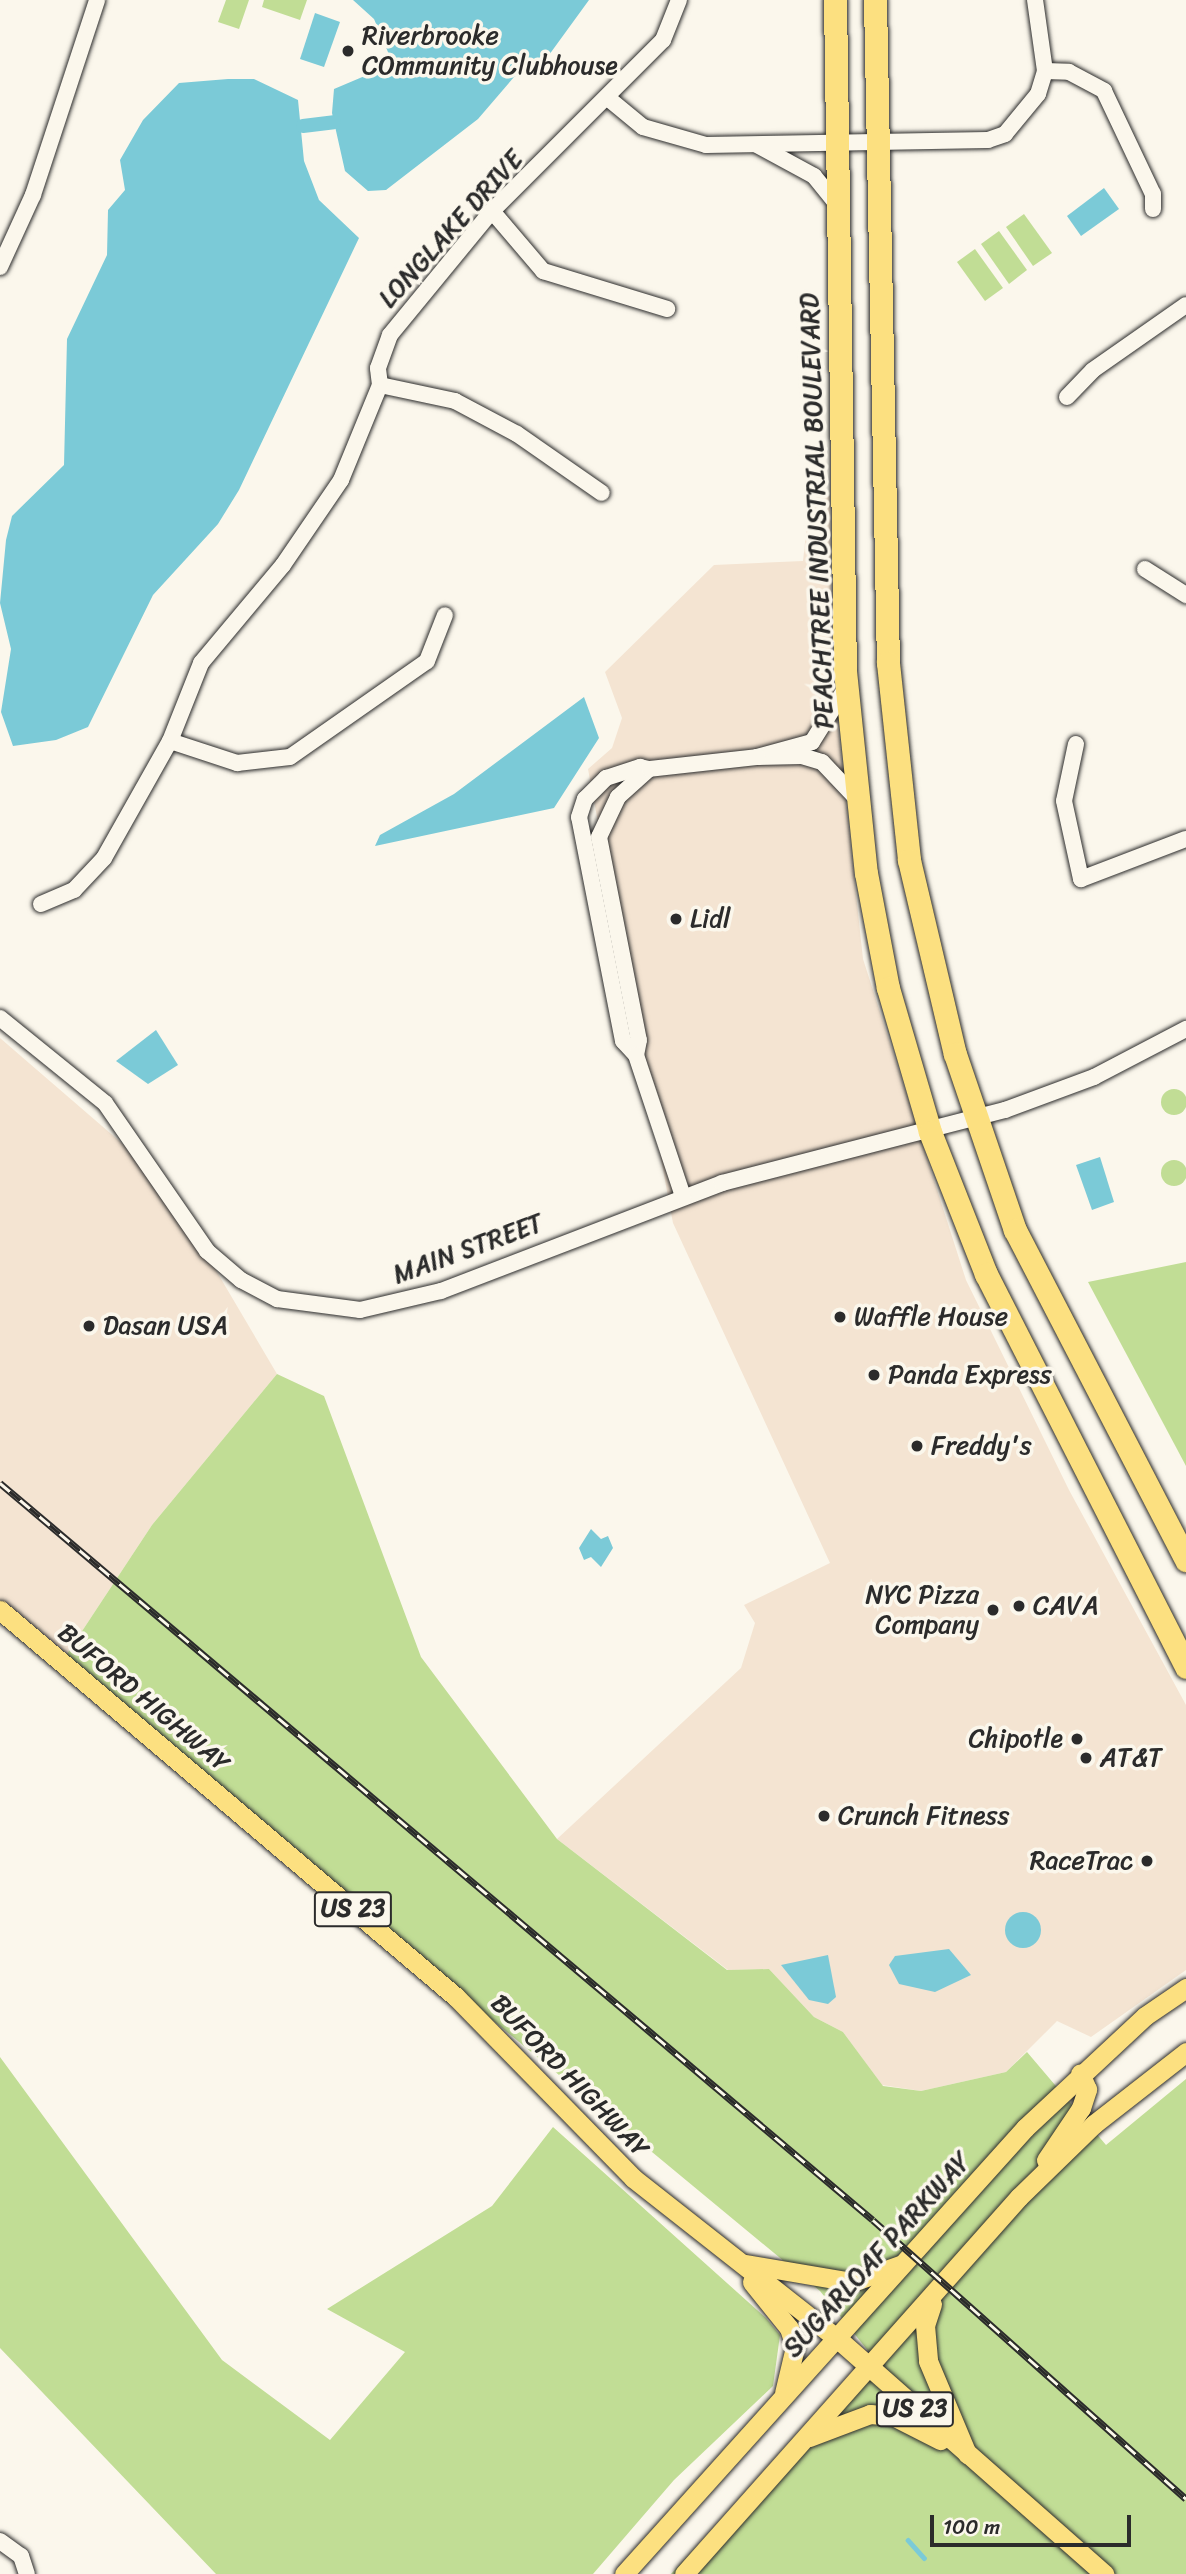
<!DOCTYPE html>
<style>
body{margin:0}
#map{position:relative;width:1186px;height:2574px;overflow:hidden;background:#fbf7ec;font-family:Sriracha,sans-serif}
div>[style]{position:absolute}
.built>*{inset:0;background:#f4e4d2}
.green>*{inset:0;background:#c1dd95}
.round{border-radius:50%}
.water>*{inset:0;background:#7bcad7}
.stream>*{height:4.5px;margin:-2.25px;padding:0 2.25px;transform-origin:2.25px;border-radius:2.25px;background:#7bcad7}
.canal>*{height:14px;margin:-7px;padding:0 7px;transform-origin:7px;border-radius:7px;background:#7bcad7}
.roads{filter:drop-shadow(0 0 2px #2b2b2b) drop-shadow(0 0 2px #2b2b2b)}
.minor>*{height:16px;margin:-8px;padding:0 8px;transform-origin:8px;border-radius:8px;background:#fbf7ec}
.major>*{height:19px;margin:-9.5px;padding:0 9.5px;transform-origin:9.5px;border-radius:9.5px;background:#fce080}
.highway>*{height:23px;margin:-11.5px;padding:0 11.5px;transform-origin:11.5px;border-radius:11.5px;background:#fce080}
.rail>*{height:7px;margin-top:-3.5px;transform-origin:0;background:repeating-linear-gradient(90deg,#fbf7ec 0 13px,#2b2b2b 0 26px);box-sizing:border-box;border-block:2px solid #2b2b2b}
.dots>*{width:19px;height:19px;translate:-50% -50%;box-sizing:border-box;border:4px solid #fbf7ec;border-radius:50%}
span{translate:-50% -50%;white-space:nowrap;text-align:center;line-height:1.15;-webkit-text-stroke:7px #fbf7ec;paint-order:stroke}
.shield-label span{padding:2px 5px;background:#fbf7ec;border:2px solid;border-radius:5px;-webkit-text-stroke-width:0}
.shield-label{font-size:24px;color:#2b2b2b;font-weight:700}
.poi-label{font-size:26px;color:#2b2b2b}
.left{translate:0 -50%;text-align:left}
.right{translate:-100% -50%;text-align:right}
.street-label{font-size:26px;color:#2b2b2b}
.scale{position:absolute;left:930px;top:2515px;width:201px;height:32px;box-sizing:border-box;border:4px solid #2b2b2b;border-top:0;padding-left:9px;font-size:21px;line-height:24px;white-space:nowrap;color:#2b2b2b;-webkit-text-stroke:5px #fbf7ec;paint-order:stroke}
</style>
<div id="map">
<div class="built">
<div style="clip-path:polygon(830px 496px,832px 672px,863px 959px,966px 1280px,1069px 1490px,1186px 1705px,1186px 1970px,1091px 2037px,1057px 2021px,1006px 2072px,921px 2091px,882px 2085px,843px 2032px,814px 2017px,769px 1969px,728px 1970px,557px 1839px,741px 1668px,755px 1623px,744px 1605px,830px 1563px,673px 1223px,588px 769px,612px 748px,622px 718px,605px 672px,714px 565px,803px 561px,810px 497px)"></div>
<div style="clip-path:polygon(0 1038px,161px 1177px,277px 1374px,152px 1525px,61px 1663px,0 1613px)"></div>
</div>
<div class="green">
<div style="clip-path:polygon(226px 0,249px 0,239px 29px,218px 22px)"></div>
<div style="clip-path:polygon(264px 0,307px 0,300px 20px,262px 7px)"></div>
<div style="clip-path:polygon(1024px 214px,1052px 253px,1033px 266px,1006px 227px)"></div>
<div style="clip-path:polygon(999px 231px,1027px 270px,1009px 284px,981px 244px)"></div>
<div style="clip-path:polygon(975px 249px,1003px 288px,985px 301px,957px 262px)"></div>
<div class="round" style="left:1161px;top:1089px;width:26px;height:26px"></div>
<div class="round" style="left:1161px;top:1160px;width:26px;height:26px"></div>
<div style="clip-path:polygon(1186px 1262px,1186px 1466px,1088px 1282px)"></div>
<div style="clip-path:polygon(277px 1374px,324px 1396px,421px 1657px,557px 1839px,727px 1970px,769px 1969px,814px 2017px,843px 2032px,883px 2086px,921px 2091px,1006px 2072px,1027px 2052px,1106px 2145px,1186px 2079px,1186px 2574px,671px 2574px,873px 2357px,820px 2291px,61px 1663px,152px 1525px)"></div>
<div style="clip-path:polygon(0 2057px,222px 2360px,330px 2440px,405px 2352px,327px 2309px,492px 2206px,553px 2127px,766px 2318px,780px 2335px,773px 2386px,674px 2480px,593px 2574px,216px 2574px,0 2348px)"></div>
</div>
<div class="water">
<div style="clip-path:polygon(353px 0,589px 0,549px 55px,514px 77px,478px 119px,386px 190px,368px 191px,345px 171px,332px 113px,334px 89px,393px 64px,374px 19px)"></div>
<div style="clip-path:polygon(315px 13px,340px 22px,324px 67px,300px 59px)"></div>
<div style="clip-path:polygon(228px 79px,254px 79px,298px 100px,304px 161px,319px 200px,359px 238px,239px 490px,218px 524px,153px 595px,88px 727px,56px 740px,13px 746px,1px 712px,11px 649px,0 603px,6px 540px,12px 516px,64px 465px,67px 339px,107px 255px,108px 210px,125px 190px,120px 160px,143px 120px,179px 83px)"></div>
<div style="clip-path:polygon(1104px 188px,1119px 209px,1081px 236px,1067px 216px)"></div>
<div style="clip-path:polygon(584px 697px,599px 738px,554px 808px,375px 846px,380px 835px,454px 794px)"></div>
<div style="clip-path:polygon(156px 1030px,178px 1065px,148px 1084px,116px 1061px)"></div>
<div style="clip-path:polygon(1100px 1157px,1114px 1202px,1092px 1210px,1076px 1165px)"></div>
<div style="clip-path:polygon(591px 1529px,601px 1539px,608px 1536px,613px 1548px,601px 1567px,591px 1557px,584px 1560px,579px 1548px)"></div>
<div class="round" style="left:1005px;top:1912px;width:36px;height:36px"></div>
<div style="clip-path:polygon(949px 1949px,971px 1975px,935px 1992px,899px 1984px,889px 1965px,895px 1956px)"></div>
<div style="clip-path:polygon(828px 1955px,836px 1997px,828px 2004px,809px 2000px,781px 1965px)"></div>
</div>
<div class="stream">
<div style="left:908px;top:2540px;width:24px;rotate:48deg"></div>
</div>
<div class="canal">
<div style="left:303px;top:126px;width:31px;rotate:-7deg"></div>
</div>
<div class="roads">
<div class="minor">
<div style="left:1045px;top:71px;width:24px;rotate:2deg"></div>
<div style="left:1069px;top:72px;width:40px;rotate:28deg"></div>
<div style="left:1104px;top:91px;width:114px;rotate:64.6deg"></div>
<div style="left:1153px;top:194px;width:15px;rotate:90deg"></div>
<div style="left:609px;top:99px;width:44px;rotate:39.5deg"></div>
<div style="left:643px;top:127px;width:66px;rotate:15.9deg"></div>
<div style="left:706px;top:145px;width:282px;rotate:-1deg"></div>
<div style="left:988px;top:140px;width:18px;rotate:-19deg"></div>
<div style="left:1005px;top:134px;width:52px;rotate:-50.5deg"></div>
<div style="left:1038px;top:94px;width:24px;rotate:-73deg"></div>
<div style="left:1045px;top:71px;width:72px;rotate:-98deg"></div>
<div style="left:757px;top:145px;width:65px;rotate:28.5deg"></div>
<div style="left:814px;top:176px;width:36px;rotate:51deg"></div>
<div style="left:492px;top:211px;width:79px;rotate:49.6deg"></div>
<div style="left:543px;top:271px;width:130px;rotate:17deg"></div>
<div style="left:0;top:267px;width:79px;rotate:-65.4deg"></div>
<div style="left:33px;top:195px;width:205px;rotate:-71.8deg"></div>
<div style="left:380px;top:385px;width:77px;rotate:12deg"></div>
<div style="left:455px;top:401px;width:70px;rotate:28deg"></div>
<div style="left:517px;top:434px;width:103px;rotate:34.8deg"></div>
<div style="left:1067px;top:397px;width:37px;rotate:-46deg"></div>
<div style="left:1093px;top:370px;width:113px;rotate:-35deg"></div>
<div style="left:1145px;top:569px;width:49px;rotate:32.4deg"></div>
<div style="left:847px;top:686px;width:66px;rotate:122deg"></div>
<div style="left:812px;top:742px;width:57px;rotate:164.7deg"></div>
<div style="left:757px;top:757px;width:45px;rotate:-1.3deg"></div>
<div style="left:802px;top:756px;width:21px;rotate:17deg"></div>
<div style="left:822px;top:762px;width:54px;rotate:46.5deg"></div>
<div style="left:170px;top:741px;width:71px;rotate:18.2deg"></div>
<div style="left:237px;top:763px;width:53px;rotate:-6.5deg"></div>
<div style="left:290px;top:757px;width:167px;rotate:-35deg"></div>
<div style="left:427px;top:661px;width:49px;rotate:-68.6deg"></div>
<div style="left:1076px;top:744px;width:58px;rotate:101.9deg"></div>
<div style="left:1064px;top:801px;width:80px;rotate:77.7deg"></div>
<div style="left:1081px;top:879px;width:112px;rotate:-20.9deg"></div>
<div style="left:640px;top:767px;width:9px;rotate:13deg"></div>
<div style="left:649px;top:769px;width:42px;rotate:137.9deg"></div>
<div style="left:618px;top:797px;width:44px;rotate:115.4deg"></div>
<div style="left:599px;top:837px;width:207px;rotate:78.9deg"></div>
<div style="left:639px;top:1040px;width:15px;rotate:101deg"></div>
<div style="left:636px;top:1055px;width:19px;rotate:-133deg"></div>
<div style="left:623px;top:1041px;width:228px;rotate:-101.1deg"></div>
<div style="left:579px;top:817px;width:19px;rotate:-72deg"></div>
<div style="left:585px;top:799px;width:30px;rotate:-45deg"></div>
<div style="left:606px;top:778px;width:36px;rotate:-18deg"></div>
<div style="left:649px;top:769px;width:109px;rotate:-6.3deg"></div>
<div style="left:41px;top:904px;width:36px;rotate:-23deg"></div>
<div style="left:74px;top:890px;width:44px;rotate:-46.8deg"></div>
<div style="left:104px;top:858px;width:134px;rotate:-60.6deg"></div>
<div style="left:170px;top:741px;width:84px;rotate:-68.3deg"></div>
<div style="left:201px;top:663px;width:128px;rotate:-50.1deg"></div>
<div style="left:283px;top:565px;width:103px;rotate:-55.7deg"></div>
<div style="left:341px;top:480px;width:103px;rotate:-67.7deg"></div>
<div style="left:380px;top:385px;width:17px;rotate:-97deg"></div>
<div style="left:378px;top:368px;width:35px;rotate:-70deg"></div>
<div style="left:390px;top:335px;width:161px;rotate:-50.6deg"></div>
<div style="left:492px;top:211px;width:242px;rotate:-45deg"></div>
<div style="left:663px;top:40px;width:43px;rotate:-68.2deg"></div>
<div style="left:0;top:1018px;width:135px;rotate:39deg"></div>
<div style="left:105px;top:1103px;width:180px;rotate:55.4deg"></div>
<div style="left:207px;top:1251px;width:45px;rotate:40.5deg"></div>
<div style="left:241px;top:1280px;width:41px;rotate:27.8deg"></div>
<div style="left:277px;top:1299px;width:84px;rotate:7.5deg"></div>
<div style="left:360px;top:1310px;width:83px;rotate:-13.2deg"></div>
<div style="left:441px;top:1291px;width:301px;rotate:-21deg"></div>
<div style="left:722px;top:1183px;width:292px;rotate:-14.5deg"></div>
<div style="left:1005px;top:1110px;width:95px;rotate:-20.3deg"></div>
<div style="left:1094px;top:1077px;width:104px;rotate:-27.6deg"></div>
<div style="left:636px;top:1055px;width:149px;rotate:71.6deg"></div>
<div style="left:0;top:2541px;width:26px;rotate:36deg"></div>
<div style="left:21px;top:2556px;width:19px;rotate:72deg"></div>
</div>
<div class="major">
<div style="left:0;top:1610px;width:598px;rotate:40.32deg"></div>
<div style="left:456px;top:1997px;width:253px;rotate:45.6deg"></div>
<div style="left:633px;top:2178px;width:262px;rotate:38.2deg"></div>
<div style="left:839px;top:2340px;width:354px;rotate:41.4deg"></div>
<div style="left:1046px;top:2160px;width:63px;rotate:-56.1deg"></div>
<div style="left:1081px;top:2108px;width:20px;rotate:-72deg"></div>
<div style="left:1087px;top:2089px;width:17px;rotate:-114deg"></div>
<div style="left:746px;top:2264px;width:108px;rotate:9.6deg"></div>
<div style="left:852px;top:2282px;width:51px;rotate:-19.5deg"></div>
<div style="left:752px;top:2282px;width:59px;rotate:51.2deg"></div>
<div style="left:789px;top:2328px;width:20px;rotate:72deg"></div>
<div style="left:795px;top:2347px;width:47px;rotate:103.4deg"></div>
<div style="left:932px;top:2304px;width:22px;rotate:108deg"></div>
<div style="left:925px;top:2325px;width:36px;rotate:85deg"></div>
<div style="left:928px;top:2361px;width:101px;rotate:67.2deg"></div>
<div style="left:809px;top:2437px;width:65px;rotate:-20.7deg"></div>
<div style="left:870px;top:2414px;width:23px;rotate:5deg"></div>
<div style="left:893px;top:2416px;width:53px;rotate:27.1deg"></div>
<div style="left:624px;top:2574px;width:600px;rotate:-48.04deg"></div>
<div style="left:1025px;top:2128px;width:164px;rotate:-43deg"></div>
<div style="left:1145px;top:2016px;width:50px;rotate:-34.3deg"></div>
<div style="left:684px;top:2574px;width:504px;rotate:-48.38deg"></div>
<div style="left:1019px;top:2197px;width:105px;rotate:-44.2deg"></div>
<div style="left:1094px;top:2124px;width:117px;rotate:-38deg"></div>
</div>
<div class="highway">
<div style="left:835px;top:0;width:671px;rotate:89.15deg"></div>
<div style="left:845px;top:671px;width:203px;rotate:84.1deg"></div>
<div style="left:866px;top:873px;width:117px;rotate:79.2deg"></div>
<div style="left:888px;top:988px;width:150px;rotate:73.7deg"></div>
<div style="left:930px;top:1132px;width:153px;rotate:68.5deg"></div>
<div style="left:986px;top:1274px;width:441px;rotate:63deg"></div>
<div style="left:875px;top:0;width:663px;rotate:88.88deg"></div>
<div style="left:888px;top:663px;width:198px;rotate:83.9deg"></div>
<div style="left:909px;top:860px;width:199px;rotate:76.7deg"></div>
<div style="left:955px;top:1054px;width:186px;rotate:71.2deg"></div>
<div style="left:1015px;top:1230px;width:372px;rotate:62.6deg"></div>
</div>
</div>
<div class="rail">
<div style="left:0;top:1483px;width:1142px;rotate:40.17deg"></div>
<div style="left:873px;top:2220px;width:419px;rotate:41.7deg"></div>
</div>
<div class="dots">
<div style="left:348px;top:51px;background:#2b2b2b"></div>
<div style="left:676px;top:919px;background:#2b2b2b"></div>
<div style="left:840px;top:1317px;background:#2b2b2b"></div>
<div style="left:89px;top:1326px;background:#2b2b2b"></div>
<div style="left:874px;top:1375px;background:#2b2b2b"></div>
<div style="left:917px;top:1446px;background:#2b2b2b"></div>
<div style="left:1019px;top:1606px;background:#2b2b2b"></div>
<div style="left:993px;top:1610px;background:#2b2b2b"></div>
<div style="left:1077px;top:1739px;background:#2b2b2b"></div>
<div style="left:1086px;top:1758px;background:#2b2b2b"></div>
<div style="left:824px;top:1816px;background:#2b2b2b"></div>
<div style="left:1147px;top:1861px;background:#2b2b2b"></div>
</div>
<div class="shield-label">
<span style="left:353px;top:1909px">US 23</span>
<span style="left:915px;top:2409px">US 23</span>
</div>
<div class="poi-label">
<span class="left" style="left:362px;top:51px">Riverbrooke<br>COmmunity Clubhouse</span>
<span class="left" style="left:690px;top:919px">Lidl</span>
<span class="left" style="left:854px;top:1317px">Waffle House</span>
<span class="left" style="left:103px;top:1326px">Dasan USA</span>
<span class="left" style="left:888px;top:1375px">Panda Express</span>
<span class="left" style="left:931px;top:1446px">Freddy's</span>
<span class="right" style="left:979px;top:1610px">NYC Pizza<br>Company</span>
<span class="left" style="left:1033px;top:1606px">CAVA</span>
<span class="right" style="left:1063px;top:1739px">Chipotle</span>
<span class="left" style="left:1100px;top:1758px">AT&amp;T</span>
<span class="left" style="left:838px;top:1816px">Crunch Fitness</span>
<span class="right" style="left:1133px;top:1861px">RaceTrac</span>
</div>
<div class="street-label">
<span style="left:451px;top:229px;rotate:-48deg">LONGLAKE DRIVE</span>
<span style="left:817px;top:511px;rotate:-92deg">PEACHTREE INDUSTRIAL BOULEVARD</span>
<span style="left:468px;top:1249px;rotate:-20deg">MAIN STREET</span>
<span style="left:144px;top:1698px;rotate:40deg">BUFORD HIGHWAY</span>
<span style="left:570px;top:2076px;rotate:46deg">BUFORD HIGHWAY</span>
<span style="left:877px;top:2255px;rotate:-48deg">SUGARLOAF PARKWAY</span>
</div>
<div class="scale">100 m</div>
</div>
